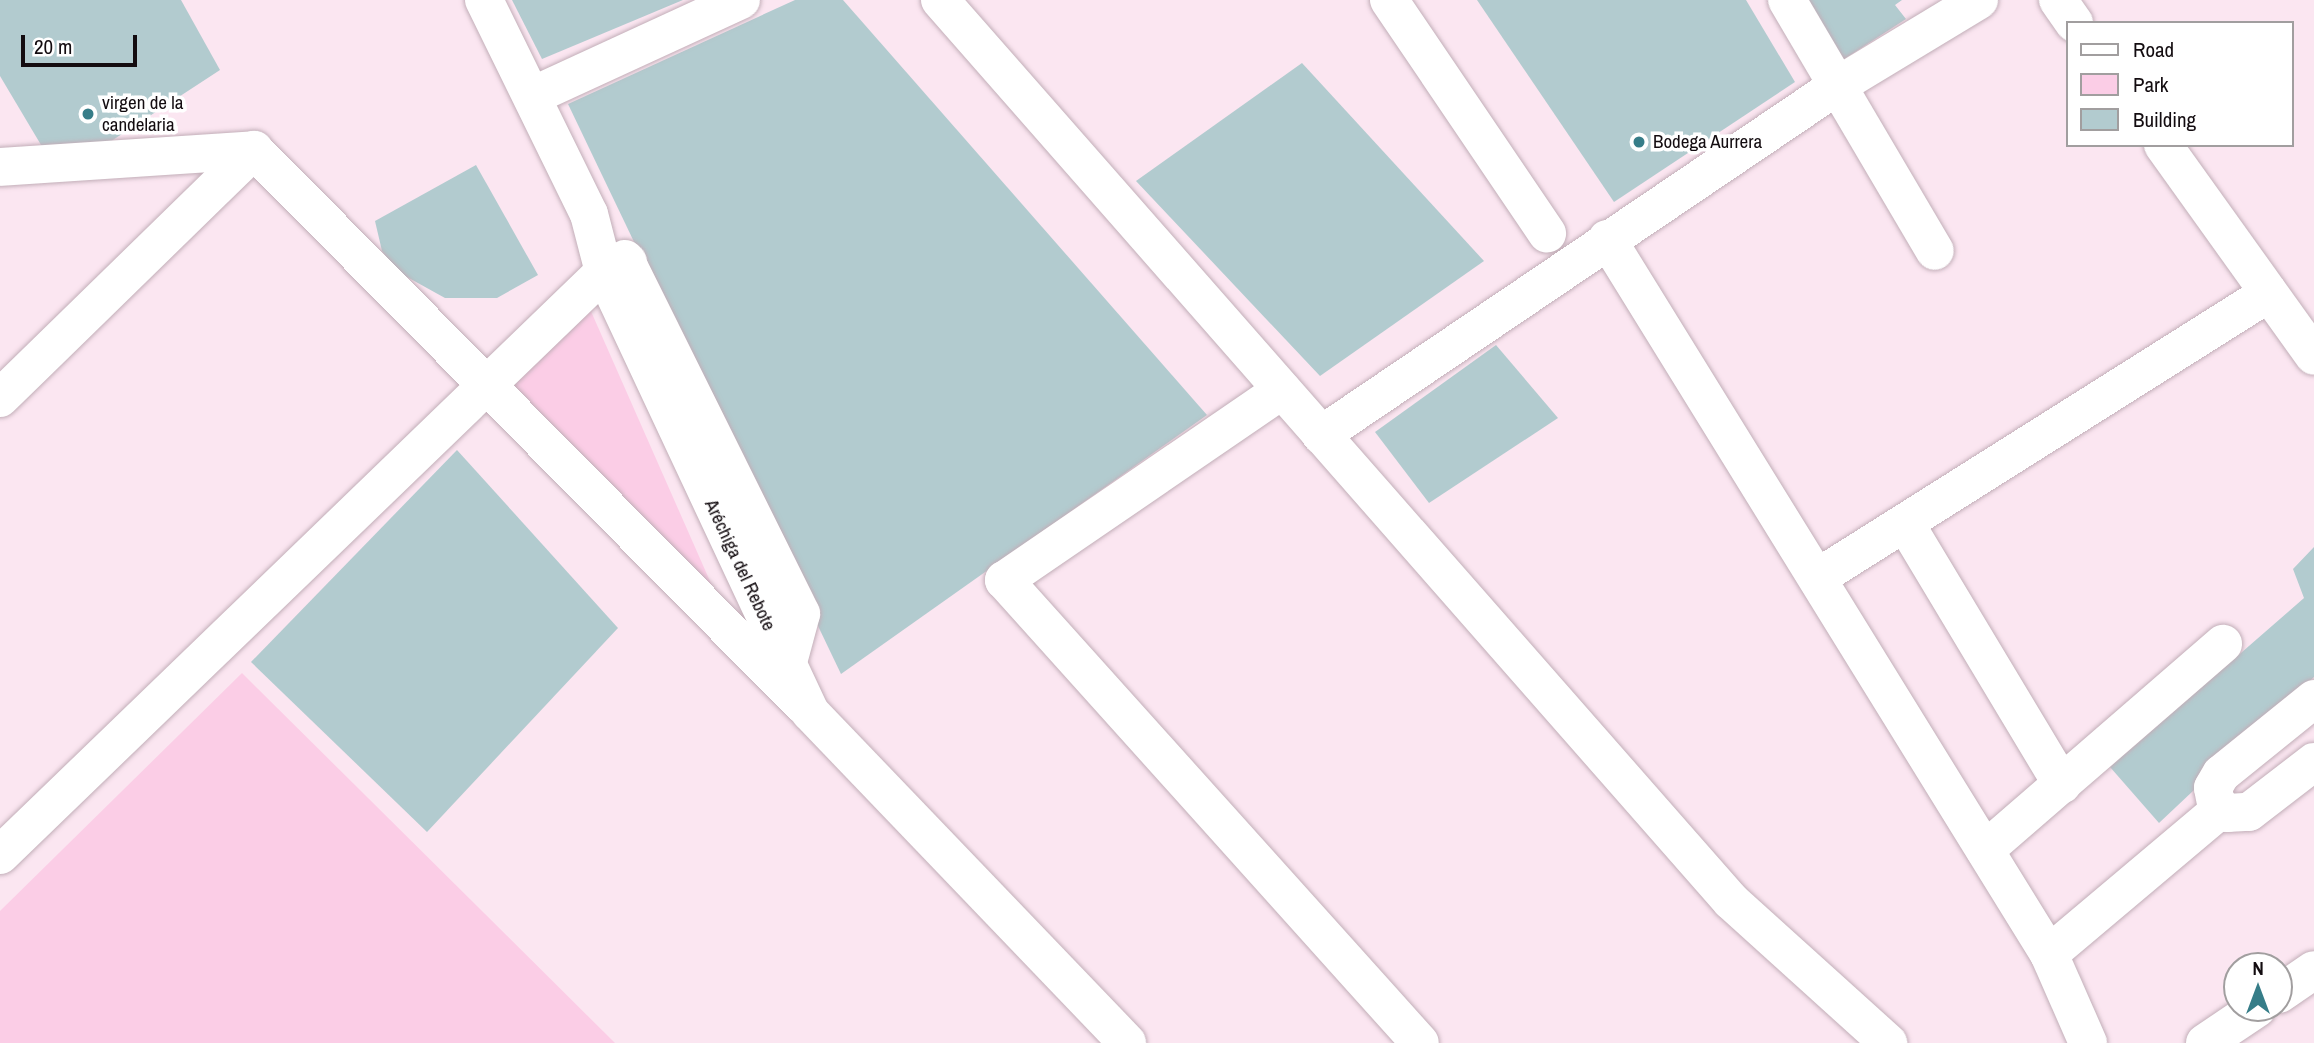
<!DOCTYPE html>
<meta charset="utf-8">
<style>
body{margin:0}
#map{position:relative;width:2314px;height:1043px;overflow:hidden;background:#fbe6f1;font-family:"Archivo Narrow",sans-serif}
div>[style]{position:absolute}
.green>*{inset:0;background:#fbcde6}
.building>*{inset:0;background:#b2cbcf}
.roads{filter:drop-shadow(0 0 2px #c2aeb8) drop-shadow(0 0 2px #c2aeb8)}
.minor>*{height:38px;margin:-19px;padding:0 19px;transform-origin:19px;border-radius:19px;background:#fff}
.tertiary>*{height:38px;margin:-19px;padding:0 19px;transform-origin:19px;border-radius:19px;background:#fff}
.dots>*{width:19px;height:19px;translate:-50% -50%;box-sizing:border-box;border:4px solid #fff;border-radius:50%}
span{translate:-50% -50%;white-space:nowrap;text-align:center;line-height:1.15;-webkit-text-stroke:7px #fff;paint-order:stroke}
.poi-label{font-size:19px;color:#130c10}
.left{translate:0 -50%;text-align:left}
.street-label{font-size:19px;color:#130c10}
.legend{position:absolute;left:2066px;top:21px;width:228px;height:126px;box-sizing:border-box;background:#fff;border:2px solid #a19e9f;margin:0;padding:9px 12px;list-style:none;font-size:21px;color:#130c10}
.legend li{display:flex;align-items:center;gap:14px;height:35px}
.legend b{width:35px;border:2px solid #a19e9f}
.north{position:absolute;left:2223px;top:952px;width:70px;height:70px;box-sizing:border-box;background:#fff;border:2px solid #a19e9f;border-radius:50%;rotate:0deg;font-size:19px;font-weight:700;line-height:28px;text-align:center;color:#130c10}
.north::after{content:'';display:block;margin:auto;width:24px;height:32px;background:#367d88;clip-path:polygon(50% 0,100% 100%,50% 72%,0 100%)}
.scale{position:absolute;left:21px;top:35px;width:116px;height:32px;box-sizing:border-box;border:4px solid #130c10;border-top:0;padding-left:9px;font-size:21px;line-height:24px;white-space:nowrap;color:#130c10;-webkit-text-stroke:5px #fff;paint-order:stroke}
</style>
<div id="map">
<div class="green">
<div style="clip-path:polygon(586px 300px,728px 622px,496px 385px)"></div>
<div style="clip-path:polygon(242px 673px,615px 1043px,0 1043px,0 911px)"></div>
</div>
<div class="building">
<div style="clip-path:polygon(0 0,181px 0,220px 70px,96px 151px,47px 155px,0 76px)"></div>
<div style="clip-path:polygon(512px 0,683px 0,542px 59px)"></div>
<div style="clip-path:polygon(795px 0,843px 0,1207px 415px,841px 674px,568px 104px)"></div>
<div style="clip-path:polygon(1477px 0,1746px 0,1795px 82px,1614px 202px)"></div>
<div style="clip-path:polygon(1798px 0,1902px 0,1895px 5px,1906px 19px,1838px 63px)"></div>
<div style="clip-path:polygon(1302px 63px,1484px 261px,1320px 376px,1136px 181px)"></div>
<div style="clip-path:polygon(476px 165px,538px 275px,497px 298px,445px 298px,398px 272px,382px 251px,375px 221px)"></div>
<div style="clip-path:polygon(1496px 345px,1558px 418px,1429px 503px,1375px 432px)"></div>
<div style="clip-path:polygon(457px 450px,618px 628px,427px 832px,251px 662px)"></div>
<div style="clip-path:polygon(2314px 547px,2314px 677px,2159px 823px,2110px 767px,2304px 598px,2293px 569px)"></div>
</div>
<div class="roads">
<div class="minor">
<div style="left:940px;top:0;width:1199px;rotate:48.72deg"></div>
<div style="left:1731px;top:901px;width:212px;rotate:42.1deg"></div>
<div style="left:1389px;top:0;width:282px;rotate:55.9deg"></div>
<div style="left:1787px;top:0;width:291px;rotate:59.5deg"></div>
<div style="left:2058px;top:0;width:28px;rotate:55deg"></div>
<div style="left:532px;top:96px;width:230px;rotate:-24.7deg"></div>
<div style="left:2163px;top:145px;width:259px;rotate:54.4deg"></div>
<div style="left:0;top:167px;width:255px;rotate:-3.8deg"></div>
<div style="left:254px;top:150px;width:782px;rotate:45.31deg"></div>
<div style="left:1607px;top:239px;width:841px;rotate:58.28deg"></div>
<div style="left:2049px;top:954px;width:97px;rotate:66.3deg"></div>
<div style="left:1282px;top:390px;width:337px;rotate:145.6deg"></div>
<div style="left:1004px;top:580px;width:622px;rotate:48.06deg"></div>
<div style="left:0;top:398px;width:355px;rotate:-44.3deg"></div>
<div style="left:1321px;top:435px;width:623px;rotate:-34.07deg"></div>
<div style="left:1837px;top:86px;width:166px;rotate:-31.2deg"></div>
<div style="left:1905px;top:523px;width:305px;rotate:59deg"></div>
<div style="left:1817px;top:578px;width:534px;rotate:-32.23deg"></div>
<div style="left:2314px;top:699px;width:119px;rotate:141.1deg"></div>
<div style="left:2221px;top:774px;width:16px;rotate:120deg"></div>
<div style="left:2213px;top:788px;width:15px;rotate:79deg"></div>
<div style="left:2216px;top:803px;width:15px;rotate:42deg"></div>
<div style="left:2227px;top:813px;width:22px;rotate:-3deg"></div>
<div style="left:2249px;top:812px;width:82px;rotate:-37.6deg"></div>
<div style="left:1985px;top:850px;width:315px;rotate:-40.9deg"></div>
<div style="left:0;top:855px;width:839px;rotate:-43.99deg"></div>
<div style="left:604px;top:272px;width:26px;rotate:-23deg"></div>
<div style="left:2049px;top:954px;width:225px;rotate:-40.1deg"></div>
<div style="left:2279px;top:994px;width:42px;rotate:-34.4deg"></div>
<div style="left:2205px;top:1043px;width:63px;rotate:-33.9deg"></div>
</div>
<div class="tertiary">
<div style="left:484px;top:0;width:238px;rotate:63.9deg"></div>
<div style="left:589px;top:214px;width:60px;rotate:75.5deg"></div>
<div style="left:604px;top:272px;width:486px;rotate:64.9deg"></div>
<div style="left:810px;top:712px;width:458px;rotate:46.2deg"></div>
<div style="left:625px;top:259px;width:396px;rotate:63.6deg"></div>
<div style="left:801px;top:614px;width:54px;rotate:105.1deg"></div>
</div>
</div>
<div class="dots">
<div style="left:88px;top:114px;background:#367d88"></div>
<div style="left:1639px;top:142px;background:#367d88"></div>
</div>
<div class="poi-label">
<span class="left" style="left:102px;top:114px">virgen de la<br>candelaria</span>
<span class="left" style="left:1653px;top:142px">Bodega Aurrera</span>
</div>
<div class="street-label">
<span style="left:740px;top:565px;rotate:65deg">Aréchiga del Rebote</span>
</div>
<ul class="legend">
<li><b style="height:9px;background:#fff"></b>Road</li>
<li><b style="height:19px;background:#fbcde6"></b>Park</li>
<li><b style="height:19px;background:#b2cbcf"></b>Building</li>
</ul>
<div class="north">N</div>
<div class="scale">20 m</div>
</div>
